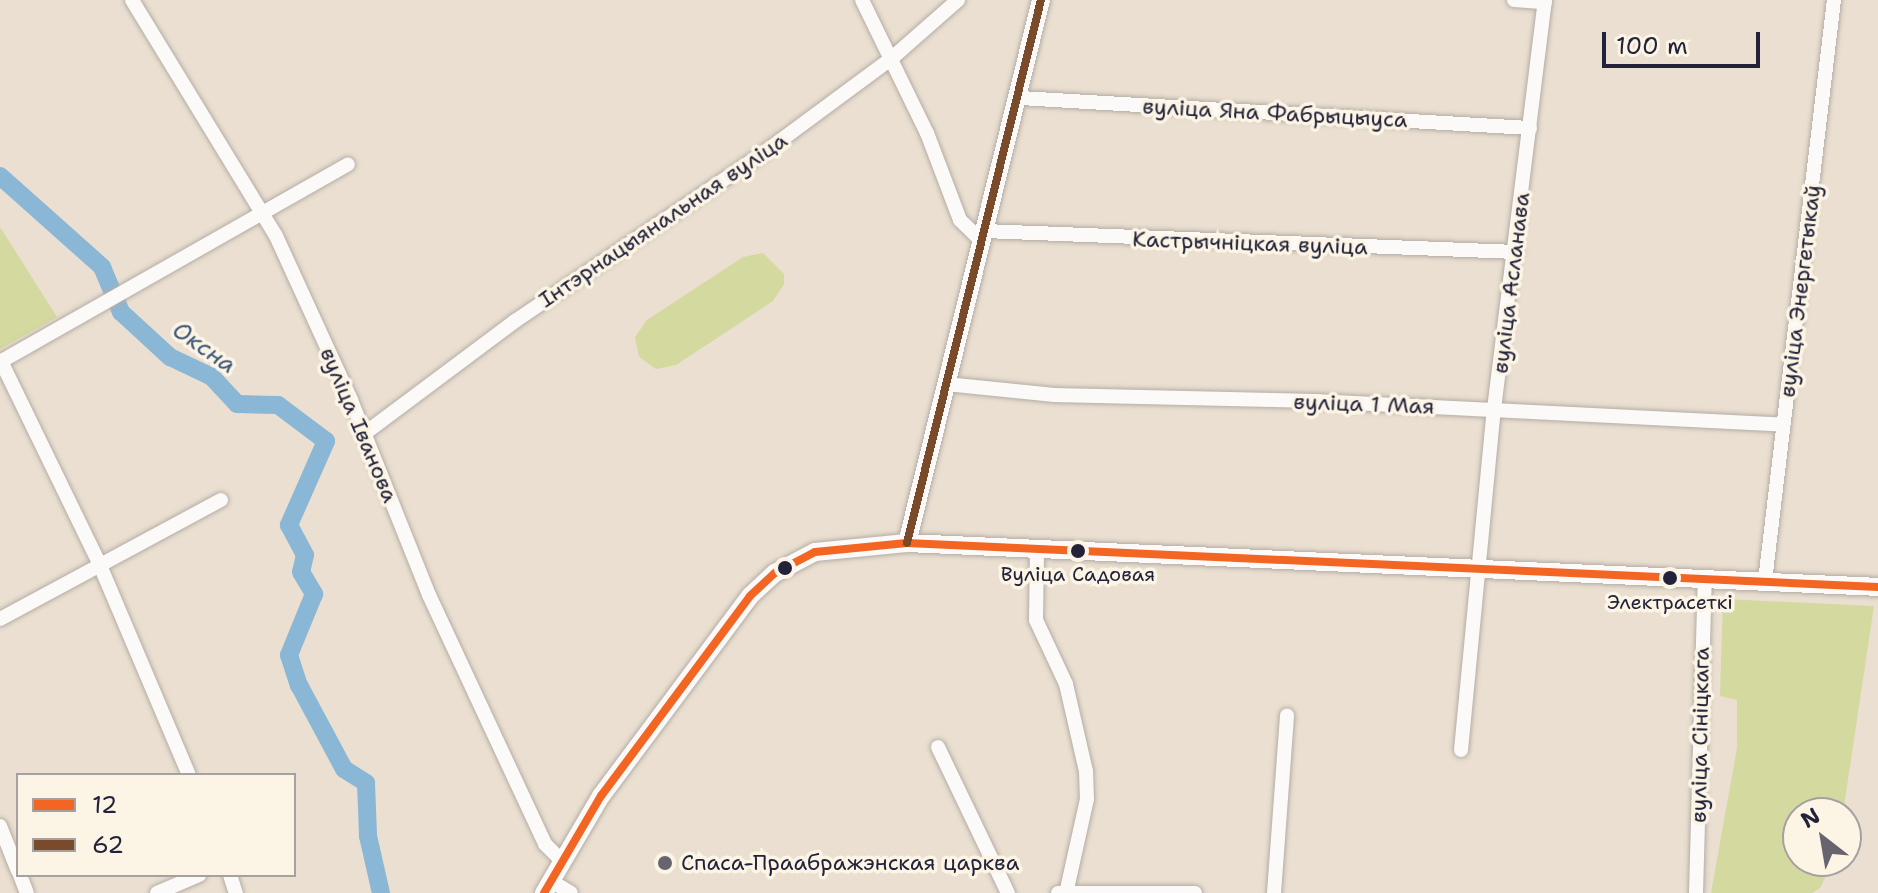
<!DOCTYPE html>
<meta charset="utf-8">
<style>
body{margin:0}
#map{position:relative;width:1878px;height:893px;overflow:hidden;background:#eadfd0;font-family:"Shantell Sans",sans-serif}
div>[style]{position:absolute}
.green>*{inset:0;background:#d4d99f}
.river>*{height:18px;margin:-9px;padding:0 9px;transform-origin:9px;border-radius:9px;background:#8ab7d5}
.roads{filter:drop-shadow(0 0 2px #b4ada6) drop-shadow(0 0 2px #b4ada6)}
.minor>*{height:14px;margin:-7px;padding:0 7px;transform-origin:7px;border-radius:7px;background:#fcfaf8}
.major>*{height:18px;margin:-9px;padding:0 9px;transform-origin:9px;border-radius:9px;background:#fcfaf8}
.bus-1>*{height:8px;margin:-4px;padding:0 4px;transform-origin:4px;border-radius:4px;background:#f26522}
.bus-2>*{height:8px;margin:-4px;padding:0 4px;transform-origin:4px;border-radius:4px;background:#7a4b2a}
.dots>*{width:22px;height:22px;translate:-50% -50%;box-sizing:border-box;border:4px solid #fcf5e5;border-radius:50%}
span{translate:-50% -50%;white-space:nowrap;text-align:center;line-height:1.15;-webkit-text-stroke:7px #fcf5e5;paint-order:stroke}
.bus-label{font-size:20px;color:#22223b}
.street-label{font-size:22px;color:#22223b}
.poi-label{font-size:22px;color:#22223b}
.left{translate:0 -50%;text-align:left}
.water-label{font-size:24px;color:#3b5779;font-style:italic}
.legend{position:absolute;left:16px;top:773px;width:280px;height:104px;box-sizing:border-box;background:#fcf5e5;border:2px solid #a5a1a1;margin:0;padding:10px 14px;list-style:none;font-size:24px;color:#22223b}
.legend li{display:flex;align-items:center;gap:16px;height:40px}
.legend b{width:40px;border:2px solid #a5a1a1}
.north{position:absolute;left:1782px;top:797px;width:80px;height:80px;box-sizing:border-box;background:#fcf5e5;border:2px solid #a5a1a1;border-radius:50%;rotate:329deg;font-size:22px;font-weight:700;line-height:32px;text-align:center;color:#22223b}
.north::after{content:'';display:block;margin:auto;width:28px;height:36px;background:#68646f;clip-path:polygon(50% 0,100% 100%,50% 72%,0 100%)}
.scale{position:absolute;left:1602px;top:32px;width:158px;height:36px;box-sizing:border-box;border:4px solid #22223b;border-top:0;padding-left:10px;font-size:24px;line-height:28px;white-space:nowrap;color:#22223b;-webkit-text-stroke:6px #fcf5e5;paint-order:stroke}
</style>
<div id="map">
<div class="green">
<div style="clip-path:polygon(0 227px,57px 317px,0 349px)"></div>
<div style="clip-path:polygon(763px 253px,784px 274px,784px 284px,773px 301px,676px 365px,656px 369px,639px 357px,635px 337px,647px 320px,743px 257px)"></div>
<div style="clip-path:polygon(1723px 599px,1874px 606px,1843px 813px,1798px 813px,1798px 861px,1833px 861px,1820px 888px,1812px 893px,1711px 893px,1737px 748px,1737px 700px,1720px 696px)"></div>
</div>
<div class="river">
<div style="left:0;top:176px;width:137px;rotate:41.7deg"></div>
<div style="left:102px;top:267px;width:49px;rotate:67.1deg"></div>
<div style="left:121px;top:312px;width:67px;rotate:42.6deg"></div>
<div style="left:170px;top:357px;width:47px;rotate:25.5deg"></div>
<div style="left:212px;top:377px;width:37px;rotate:47deg"></div>
<div style="left:237px;top:404px;width:41px;rotate:1.4deg"></div>
<div style="left:278px;top:405px;width:60px;rotate:36.9deg"></div>
<div style="left:326px;top:441px;width:92px;rotate:113.8deg"></div>
<div style="left:289px;top:525px;width:34px;rotate:62deg"></div>
<div style="left:305px;top:555px;width:17px;rotate:103deg"></div>
<div style="left:301px;top:572px;width:26px;rotate:59deg"></div>
<div style="left:314px;top:594px;width:66px;rotate:112.3deg"></div>
<div style="left:289px;top:655px;width:32px;rotate:72deg"></div>
<div style="left:299px;top:685px;width:95px;rotate:61.8deg"></div>
<div style="left:344px;top:769px;width:26px;rotate:32deg"></div>
<div style="left:366px;top:783px;width:53px;rotate:87.8deg"></div>
<div style="left:368px;top:836px;width:58px;rotate:77.2deg"></div>
</div>
<div class="roads">
<div class="minor">
<div style="left:132px;top:0;width:276px;rotate:58.6deg"></div>
<div style="left:276px;top:236px;width:180px;rotate:65.4deg"></div>
<div style="left:351px;top:400px;width:210px;rotate:68.2deg"></div>
<div style="left:429px;top:595px;width:275px;rotate:65deg"></div>
<div style="left:545px;top:844px;width:23px;rotate:45deg"></div>
<div style="left:862px;top:0;width:148px;rotate:64deg"></div>
<div style="left:927px;top:133px;width:93px;rotate:69.2deg"></div>
<div style="left:960px;top:220px;width:30px;rotate:44deg"></div>
<div style="left:1514px;top:0;width:31px;rotate:4deg"></div>
<div style="left:1020px;top:98px;width:511px;rotate:3.37deg"></div>
<div style="left:984px;top:231px;width:532px;rotate:2.26deg"></div>
<div style="left:1px;top:361px;width:225px;rotate:64.1deg"></div>
<div style="left:99px;top:563px;width:230px;rotate:67deg"></div>
<div style="left:0;top:362px;width:400px;rotate:-29.6deg"></div>
<div style="left:946px;top:384px;width:109px;rotate:5.8deg"></div>
<div style="left:1054px;top:395px;width:262px;rotate:1.3deg"></div>
<div style="left:1316px;top:401px;width:468px;rotate:2.9deg"></div>
<div style="left:364px;top:434px;width:189px;rotate:-36.8deg"></div>
<div style="left:515px;top:321px;width:307px;rotate:-34.1deg"></div>
<div style="left:769px;top:149px;width:153px;rotate:-36.5deg"></div>
<div style="left:892px;top:58px;width:88px;rotate:-41.3deg"></div>
<div style="left:1037px;top:550px;width:70px;rotate:90.8deg"></div>
<div style="left:1036px;top:620px;width:71px;rotate:64.9deg"></div>
<div style="left:1066px;top:684px;width:89px;rotate:77.1deg"></div>
<div style="left:1086px;top:771px;width:28px;rotate:88deg"></div>
<div style="left:1087px;top:799px;width:92px;rotate:102.5deg"></div>
<div style="left:1765px;top:581px;width:585px;rotate:-83.23deg"></div>
<div style="left:0;top:619px;width:251px;rotate:-28.3deg"></div>
<div style="left:938px;top:747px;width:162px;rotate:64.4deg"></div>
<div style="left:1461px;top:750px;width:343px;rotate:-84.5deg"></div>
<div style="left:1494px;top:409px;width:412px;rotate:-82.9deg"></div>
<div style="left:0;top:826px;width:48px;rotate:68.2deg"></div>
<div style="left:20px;top:875px;width:19px;rotate:69deg"></div>
<div style="left:230px;top:875px;width:19px;rotate:72deg"></div>
<div style="left:551px;top:881px;width:23px;rotate:31deg"></div>
<div style="left:157px;top:893px;width:46px;rotate:-23.2deg"></div>
<div style="left:1058px;top:893px;width:137px"></div>
<div style="left:1274px;top:893px;width:178px;rotate:-85.8deg"></div>
<div style="left:1696px;top:893px;width:316px;rotate:-88.4deg"></div>
</div>
<div class="major">
<div style="left:907px;top:543px;width:559px;rotate:-76.14deg"></div>
<div style="left:544px;top:893px;width:113px;rotate:-59.6deg"></div>
<div style="left:601px;top:796px;width:249px;rotate:-53.3deg"></div>
<div style="left:750px;top:596px;width:34px;rotate:-43deg"></div>
<div style="left:775px;top:573px;width:45px;rotate:-27.7deg"></div>
<div style="left:815px;top:552px;width:92px;rotate:-5.6deg"></div>
<div style="left:907px;top:543px;width:972px;rotate:2.59deg"></div>
</div>
</div>
<div class="bus-1">
<div style="left:544px;top:893px;width:113px;rotate:-59.6deg"></div>
<div style="left:601px;top:796px;width:249px;rotate:-53.3deg"></div>
<div style="left:750px;top:596px;width:34px;rotate:-43deg"></div>
<div style="left:775px;top:573px;width:45px;rotate:-27.7deg"></div>
<div style="left:815px;top:552px;width:92px;rotate:-5.6deg"></div>
<div style="left:907px;top:543px;width:972px;rotate:2.59deg"></div>
</div>
<div class="bus-2">
<div style="left:907px;top:543px;width:559px;rotate:-76.14deg"></div>
</div>
<div class="dots">
<div style="left:1078px;top:551px;background:#22223b"></div>
<div style="left:785px;top:568px;background:#22223b"></div>
<div style="left:1670px;top:578px;background:#22223b"></div>
<div style="left:665px;top:863px;background:#68646f"></div>
</div>
<div class="bus-label">
<span style="left:1078px;top:574px">Вуліца Садовая</span>
<span style="left:1670px;top:602px">Электрасеткі</span>
</div>
<div class="street-label">
<span style="left:1275px;top:113px;rotate:3deg">вуліца Яна Фабрыцыуса</span>
<span style="left:663px;top:220px;rotate:-34deg">Інтэрнацыянальная вуліца</span>
<span style="left:1250px;top:243px;rotate:2deg">Кастрычніцкая вуліца</span>
<span style="left:1511px;top:283px;rotate:-83deg">вуліца Асланава</span>
<span style="left:1800px;top:291px;rotate:-83deg">вуліца Энергетыкаў</span>
<span style="left:1364px;top:404px;rotate:2deg">вуліца 1 Мая</span>
<span style="left:359px;top:425px;rotate:67deg">вуліца Іванова</span>
<span style="left:1700px;top:735px;rotate:-89deg">вуліца Сініцкага</span>
</div>
<div class="poi-label">
<span class="left" style="left:681px;top:863px">Спаса-Праабражэнская царква</span>
</div>
<div class="water-label">
<span style="left:204px;top:348px;rotate:35deg">Оксна</span>
</div>
<ul class="legend">
<li><b style="height:10px;background:#f26522"></b>12</li>
<li><b style="height:10px;background:#7a4b2a"></b>62</li>
</ul>
<div class="north">N</div>
<div class="scale">100 m</div>
</div>
